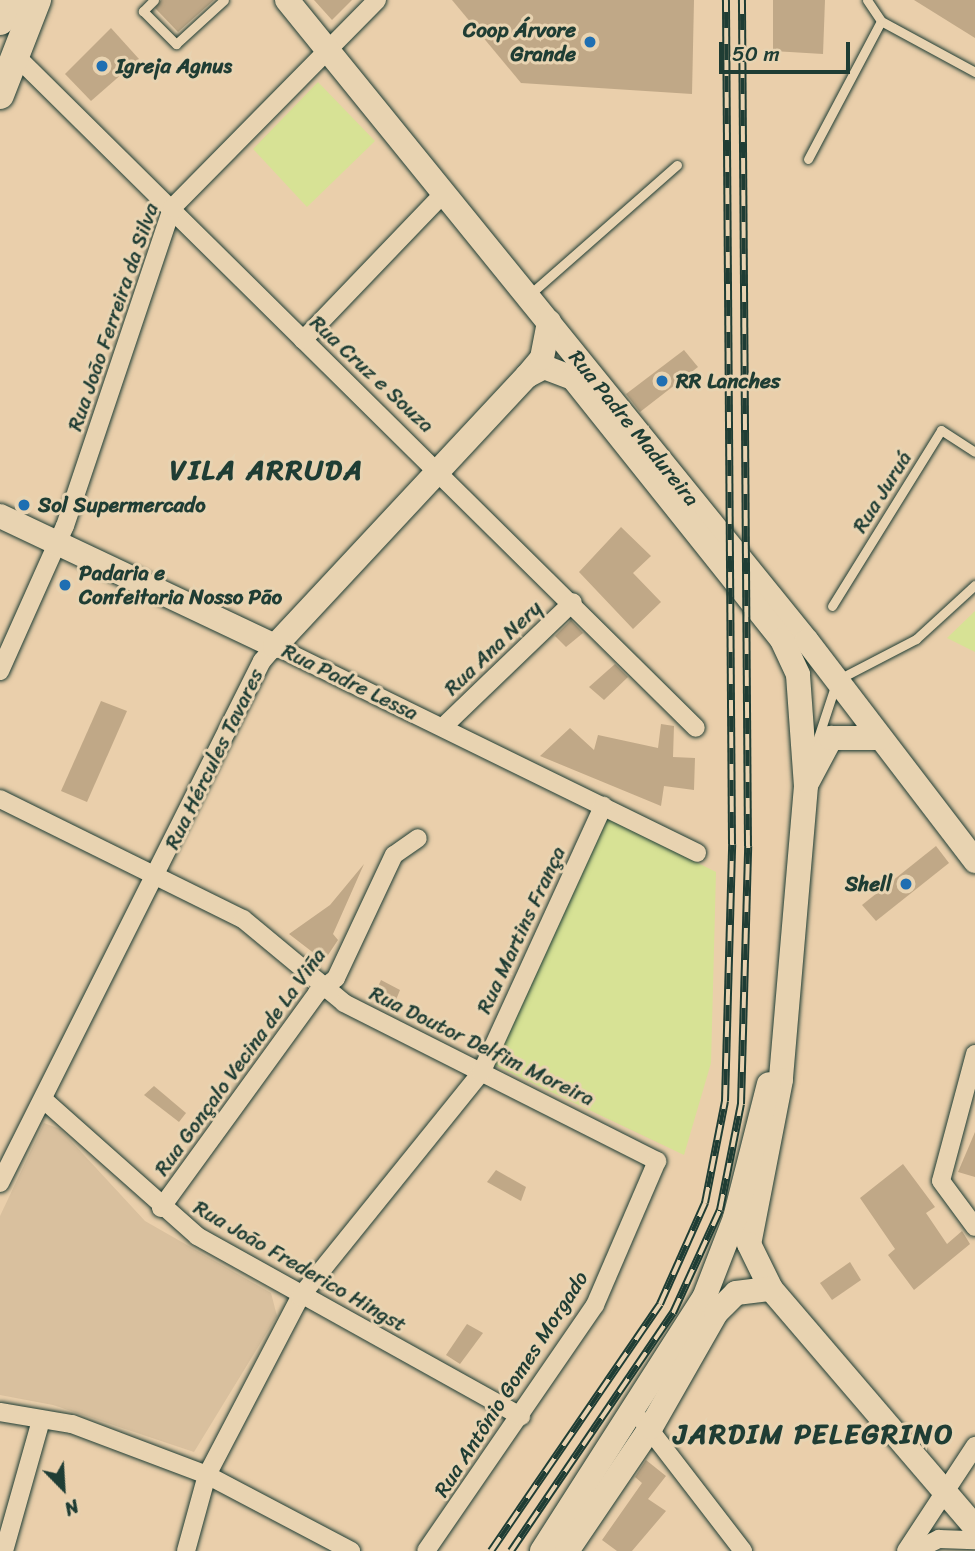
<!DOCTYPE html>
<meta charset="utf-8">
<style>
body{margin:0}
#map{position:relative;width:975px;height:1551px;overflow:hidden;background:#eacfab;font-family:Sriracha,sans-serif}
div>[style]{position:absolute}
.built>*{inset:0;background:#d9c09e}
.green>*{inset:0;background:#d7e295}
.building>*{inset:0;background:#c0a887}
.roads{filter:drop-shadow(0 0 2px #1f3d34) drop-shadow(0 0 2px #1f3d34)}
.lane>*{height:9px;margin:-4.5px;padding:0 4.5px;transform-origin:4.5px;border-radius:4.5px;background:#e8d3b1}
.street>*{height:18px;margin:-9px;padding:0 9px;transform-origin:9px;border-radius:9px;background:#e8d3b1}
.secondary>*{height:24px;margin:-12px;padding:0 12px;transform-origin:12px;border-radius:12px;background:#e8d3b1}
.primary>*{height:28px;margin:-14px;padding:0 14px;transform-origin:14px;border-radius:14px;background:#e8d3b1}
.rail>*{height:8px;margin-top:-4px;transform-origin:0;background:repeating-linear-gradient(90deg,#e8d3b1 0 16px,#1f3d34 0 32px);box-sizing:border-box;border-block:2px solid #1f3d34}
.dots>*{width:19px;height:19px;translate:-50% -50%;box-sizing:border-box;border:4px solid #e8d3b1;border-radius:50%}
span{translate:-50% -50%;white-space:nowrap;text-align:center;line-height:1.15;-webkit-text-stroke:6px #e8d3b1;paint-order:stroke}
.poi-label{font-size:21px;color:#1f3d34;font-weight:700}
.right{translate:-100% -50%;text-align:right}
.left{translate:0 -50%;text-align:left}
.street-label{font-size:21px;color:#1f3d34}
.district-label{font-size:28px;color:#1f3d34;font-weight:700;letter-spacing:2px}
.north{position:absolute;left:28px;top:1453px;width:70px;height:70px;-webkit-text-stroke:5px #e8d3b1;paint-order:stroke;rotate:156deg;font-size:19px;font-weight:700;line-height:28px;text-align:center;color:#1f3d34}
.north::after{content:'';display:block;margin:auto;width:24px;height:32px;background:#1f3d34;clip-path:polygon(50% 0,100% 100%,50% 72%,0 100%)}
.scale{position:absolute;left:719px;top:42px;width:131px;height:32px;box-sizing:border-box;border:4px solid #1f3d34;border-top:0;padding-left:9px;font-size:21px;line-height:24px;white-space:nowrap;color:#1f3d34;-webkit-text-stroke:5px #e8d3b1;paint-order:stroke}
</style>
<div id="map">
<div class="built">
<div style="clip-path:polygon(44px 1123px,60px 1129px,145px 1221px,271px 1293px,277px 1316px,194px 1452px,53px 1405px,0 1395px,0 1216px)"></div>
</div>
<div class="green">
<div style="clip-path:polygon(318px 82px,375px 141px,307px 207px,253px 149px)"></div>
<div style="clip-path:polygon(975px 611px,975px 652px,947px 638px)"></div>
<div style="clip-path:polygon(608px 818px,716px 872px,711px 1063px,684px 1155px,490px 1063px)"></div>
</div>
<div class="building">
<div style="clip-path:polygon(161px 0,214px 0,178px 32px,155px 8px)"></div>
<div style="clip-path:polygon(314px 0,352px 0,332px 20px)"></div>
<div style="clip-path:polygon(452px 0,694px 0,692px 94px,521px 83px)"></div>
<div style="clip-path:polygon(773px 0,825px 0,823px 54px,773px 51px)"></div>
<div style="clip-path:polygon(914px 0,975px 0,975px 38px)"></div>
<div style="clip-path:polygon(111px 28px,139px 59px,91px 101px,65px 74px)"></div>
<div style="clip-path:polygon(684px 350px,698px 367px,640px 412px,626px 394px)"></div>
<div style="clip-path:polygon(621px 527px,651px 556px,633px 573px,661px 602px,633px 629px,579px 572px)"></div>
<div style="clip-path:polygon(571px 620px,583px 633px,566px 647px,555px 636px)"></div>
<div style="clip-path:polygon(615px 664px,628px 677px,604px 700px,589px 687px)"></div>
<div style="clip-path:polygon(101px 701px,127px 711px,87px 802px,61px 791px)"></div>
<div style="clip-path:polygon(661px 724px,674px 726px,673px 757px,695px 758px,694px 790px,664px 786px,661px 806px,540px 756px,570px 728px,594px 750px,598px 735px,658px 748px)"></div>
<div style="clip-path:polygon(936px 846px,949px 863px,876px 921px,862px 905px)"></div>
<div style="clip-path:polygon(364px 864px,333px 934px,338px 940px,324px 961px,289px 934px,330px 905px)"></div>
<div style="clip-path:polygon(381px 980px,400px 990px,391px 1012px,372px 1000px)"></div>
<div style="clip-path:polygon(154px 1086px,186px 1113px,179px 1122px,144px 1095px)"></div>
<div style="clip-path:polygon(975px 1132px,975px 1177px,958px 1172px)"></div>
<div style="clip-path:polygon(903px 1164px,935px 1207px,926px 1213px,947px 1244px,962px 1231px,970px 1244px,914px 1290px,888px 1255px,895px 1249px,860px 1198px)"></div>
<div style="clip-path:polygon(496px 1170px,526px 1187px,521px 1201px,487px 1182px)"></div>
<div style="clip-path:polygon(850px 1262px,861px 1280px,832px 1300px,820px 1283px)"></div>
<div style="clip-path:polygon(467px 1324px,483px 1333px,460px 1364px,446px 1355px)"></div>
<div style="clip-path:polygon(646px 1460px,666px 1476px,648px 1499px,666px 1511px,632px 1551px,617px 1551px,602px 1540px,642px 1483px,635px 1477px)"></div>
</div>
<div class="roads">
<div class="lane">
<div style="left:154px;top:0;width:16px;rotate:135deg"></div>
<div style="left:143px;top:11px;width:47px;rotate:45deg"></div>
<div style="left:176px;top:44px;width:65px;rotate:-42.5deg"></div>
<div style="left:867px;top:0;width:25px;rotate:56deg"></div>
<div style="left:808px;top:159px;width:156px;rotate:-62.1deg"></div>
<div style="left:881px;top:21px;width:107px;rotate:28.5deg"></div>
<div style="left:529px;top:295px;width:197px;rotate:-41.3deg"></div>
<div style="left:832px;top:606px;width:207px;rotate:-58.2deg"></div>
<div style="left:941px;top:430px;width:40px;rotate:32.9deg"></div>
<div style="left:815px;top:747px;width:71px;rotate:-71.8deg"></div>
<div style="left:837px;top:680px;width:89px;rotate:-27.4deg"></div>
<div style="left:916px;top:639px;width:80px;rotate:-42.5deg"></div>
</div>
<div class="street">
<div style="left:15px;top:55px;width:957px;rotate:44.66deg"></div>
<div style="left:303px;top:340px;width:202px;rotate:-46.2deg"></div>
<div style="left:0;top:671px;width:159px;rotate:-65.9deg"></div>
<div style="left:65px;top:526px;width:336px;rotate:-71.4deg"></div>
<div style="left:172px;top:208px;width:292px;rotate:-45.4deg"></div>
<div style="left:443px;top:727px;width:180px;rotate:-43.9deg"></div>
<div style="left:0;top:799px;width:271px;rotate:26.3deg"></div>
<div style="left:243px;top:919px;width:131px;rotate:39.7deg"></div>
<div style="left:344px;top:1003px;width:351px;rotate:26.8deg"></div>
<div style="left:657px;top:1161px;width:157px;rotate:113.3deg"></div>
<div style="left:595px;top:1305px;width:298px;rotate:124.5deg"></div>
<div style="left:975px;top:1054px;width:131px;rotate:105deg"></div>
<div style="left:941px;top:1181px;width:57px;rotate:53.5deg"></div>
<div style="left:44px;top:1100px;width:205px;rotate:41.6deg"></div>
<div style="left:197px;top:1236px;width:371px;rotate:29.1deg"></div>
<div style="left:0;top:1183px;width:584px;rotate:-63.35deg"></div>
<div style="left:262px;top:661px;width:20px;rotate:-49deg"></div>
<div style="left:275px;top:646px;width:470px;rotate:26.1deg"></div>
<div style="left:161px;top:1208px;width:266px;rotate:-54deg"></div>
<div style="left:317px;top:993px;width:24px;rotate:-38deg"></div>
<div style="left:336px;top:978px;width:136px;rotate:-64.8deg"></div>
<div style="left:394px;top:855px;width:29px;rotate:-35deg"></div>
<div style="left:0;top:1412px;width:73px;rotate:9.5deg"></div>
<div style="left:72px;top:1424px;width:144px;rotate:20.7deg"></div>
<div style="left:207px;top:1475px;width:163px;rotate:27.8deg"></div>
<div style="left:643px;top:1421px;width:164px;rotate:52.4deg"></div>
<div style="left:4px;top:1551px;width:136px;rotate:-74.2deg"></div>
<div style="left:186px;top:1551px;width:79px;rotate:-74.6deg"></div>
<div style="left:207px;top:1475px;width:201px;rotate:-62.4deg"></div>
<div style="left:300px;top:1297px;width:288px;rotate:-51.1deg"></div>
<div style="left:481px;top:1073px;width:294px;rotate:-65.4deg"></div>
<div style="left:906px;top:1551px;width:126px;rotate:-56.7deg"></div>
<div style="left:915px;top:1551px;width:27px;rotate:-27deg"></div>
<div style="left:939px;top:1539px;width:36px;rotate:2deg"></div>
</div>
<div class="secondary">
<div style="left:287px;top:0;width:825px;rotate:50.95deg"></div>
<div style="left:807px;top:641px;width:277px;rotate:52.6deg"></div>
<div style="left:527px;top:376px;width:19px;rotate:-28deg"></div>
<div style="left:544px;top:367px;width:31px;rotate:21deg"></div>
<div style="left:573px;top:378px;width:335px;rotate:51.4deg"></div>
<div style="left:782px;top:640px;width:38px;rotate:65deg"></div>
<div style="left:798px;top:675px;width:111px;rotate:85.9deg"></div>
<div style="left:806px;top:786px;width:295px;rotate:94.9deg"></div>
<div style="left:781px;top:1080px;width:167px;rotate:101deg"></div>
<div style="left:749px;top:1244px;width:50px;rotate:63.9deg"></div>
<div style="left:771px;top:1289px;width:313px;rotate:49.4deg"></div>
<div style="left:0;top:516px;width:304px;rotate:25.3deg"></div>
<div style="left:275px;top:646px;width:369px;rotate:-47deg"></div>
<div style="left:527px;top:376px;width:23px;rotate:-50deg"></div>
<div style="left:542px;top:358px;width:37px;rotate:-79deg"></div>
<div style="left:808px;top:781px;width:49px;rotate:-61.9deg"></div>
<div style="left:831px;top:738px;width:48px"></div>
<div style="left:542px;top:1551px;width:300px;rotate:-57.4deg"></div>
<div style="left:704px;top:1298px;width:86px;rotate:-68.8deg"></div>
<div style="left:735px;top:1218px;width:138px;rotate:-75.8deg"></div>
<div style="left:567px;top:1551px;width:150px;rotate:-55.9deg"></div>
<div style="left:651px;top:1427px;width:131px;rotate:-60.3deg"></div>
<div style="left:716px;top:1313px;width:28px;rotate:-45deg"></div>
<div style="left:736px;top:1293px;width:35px;rotate:-7deg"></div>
</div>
<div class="primary">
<div style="left:0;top:21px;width:23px;rotate:-67deg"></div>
<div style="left:0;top:95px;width:102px;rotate:-68.7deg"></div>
</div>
</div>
<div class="rail">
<div style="left:491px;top:1551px;width:299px;rotate:-55.6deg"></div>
<div style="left:660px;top:1304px;width:111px;rotate:-66deg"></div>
<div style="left:705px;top:1203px;width:104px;rotate:-78.9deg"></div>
<div style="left:725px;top:1101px;width:257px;rotate:-88.4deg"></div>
<div style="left:732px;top:844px;width:844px;rotate:-90.41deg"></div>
<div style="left:511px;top:1551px;width:288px;rotate:-55.8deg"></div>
<div style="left:673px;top:1313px;width:113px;rotate:-65.5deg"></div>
<div style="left:720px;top:1210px;width:108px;rotate:-78.8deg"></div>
<div style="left:741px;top:1104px;width:258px;rotate:-88.4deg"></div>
<div style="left:748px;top:846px;width:846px;rotate:-90.41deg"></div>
</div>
<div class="dots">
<div style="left:590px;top:42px;background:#1f6fb2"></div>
<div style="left:102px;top:66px;background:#1f6fb2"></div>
<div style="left:662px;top:381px;background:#1f6fb2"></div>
<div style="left:24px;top:505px;background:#1f6fb2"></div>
<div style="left:65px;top:585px;background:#1f6fb2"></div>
<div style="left:906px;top:884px;background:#1f6fb2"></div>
</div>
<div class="poi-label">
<span class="right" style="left:576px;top:42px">Coop Árvore<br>Grande</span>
<span class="left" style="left:116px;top:66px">Igreja Agnus</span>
<span class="left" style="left:676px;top:381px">RR Lanches</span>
<span class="left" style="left:38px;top:505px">Sol Supermercado</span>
<span class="left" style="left:79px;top:585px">Padaria e<br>Confeitaria Nosso Pão</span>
<span class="right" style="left:892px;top:884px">Shell</span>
</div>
<div class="street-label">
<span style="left:113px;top:317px;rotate:-71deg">Rua João Ferreira da Silva</span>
<span style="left:372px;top:374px;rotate:43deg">Rua Cruz e Souza</span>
<span style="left:634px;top:428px;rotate:51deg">Rua Padre Madureira</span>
<span style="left:882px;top:492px;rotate:-58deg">Rua Juruá</span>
<span style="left:493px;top:648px;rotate:-44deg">Rua Ana Nery</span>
<span style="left:350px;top:682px;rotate:26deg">Rua Padre Lessa</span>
<span style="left:214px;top:759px;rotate:-64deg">Rua Hércules Tavares</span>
<span style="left:521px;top:930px;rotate:-65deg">Rua Martins França</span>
<span style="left:482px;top:1046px;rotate:26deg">Rua Doutor Delfim Moreira</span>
<span style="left:240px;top:1062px;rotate:-54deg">Rua Gonçalo Vecina de La Viña</span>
<span style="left:300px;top:1266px;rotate:30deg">Rua João Frederico Hingst</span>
<span style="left:511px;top:1384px;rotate:-57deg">Rua Antônio Gomes Morgado</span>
</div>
<div class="district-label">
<span style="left:267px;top:470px">VILA ARRUDA</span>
<span style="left:814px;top:1434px">JARDIM PELEGRINO</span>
</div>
<div class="north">N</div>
<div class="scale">50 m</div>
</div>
